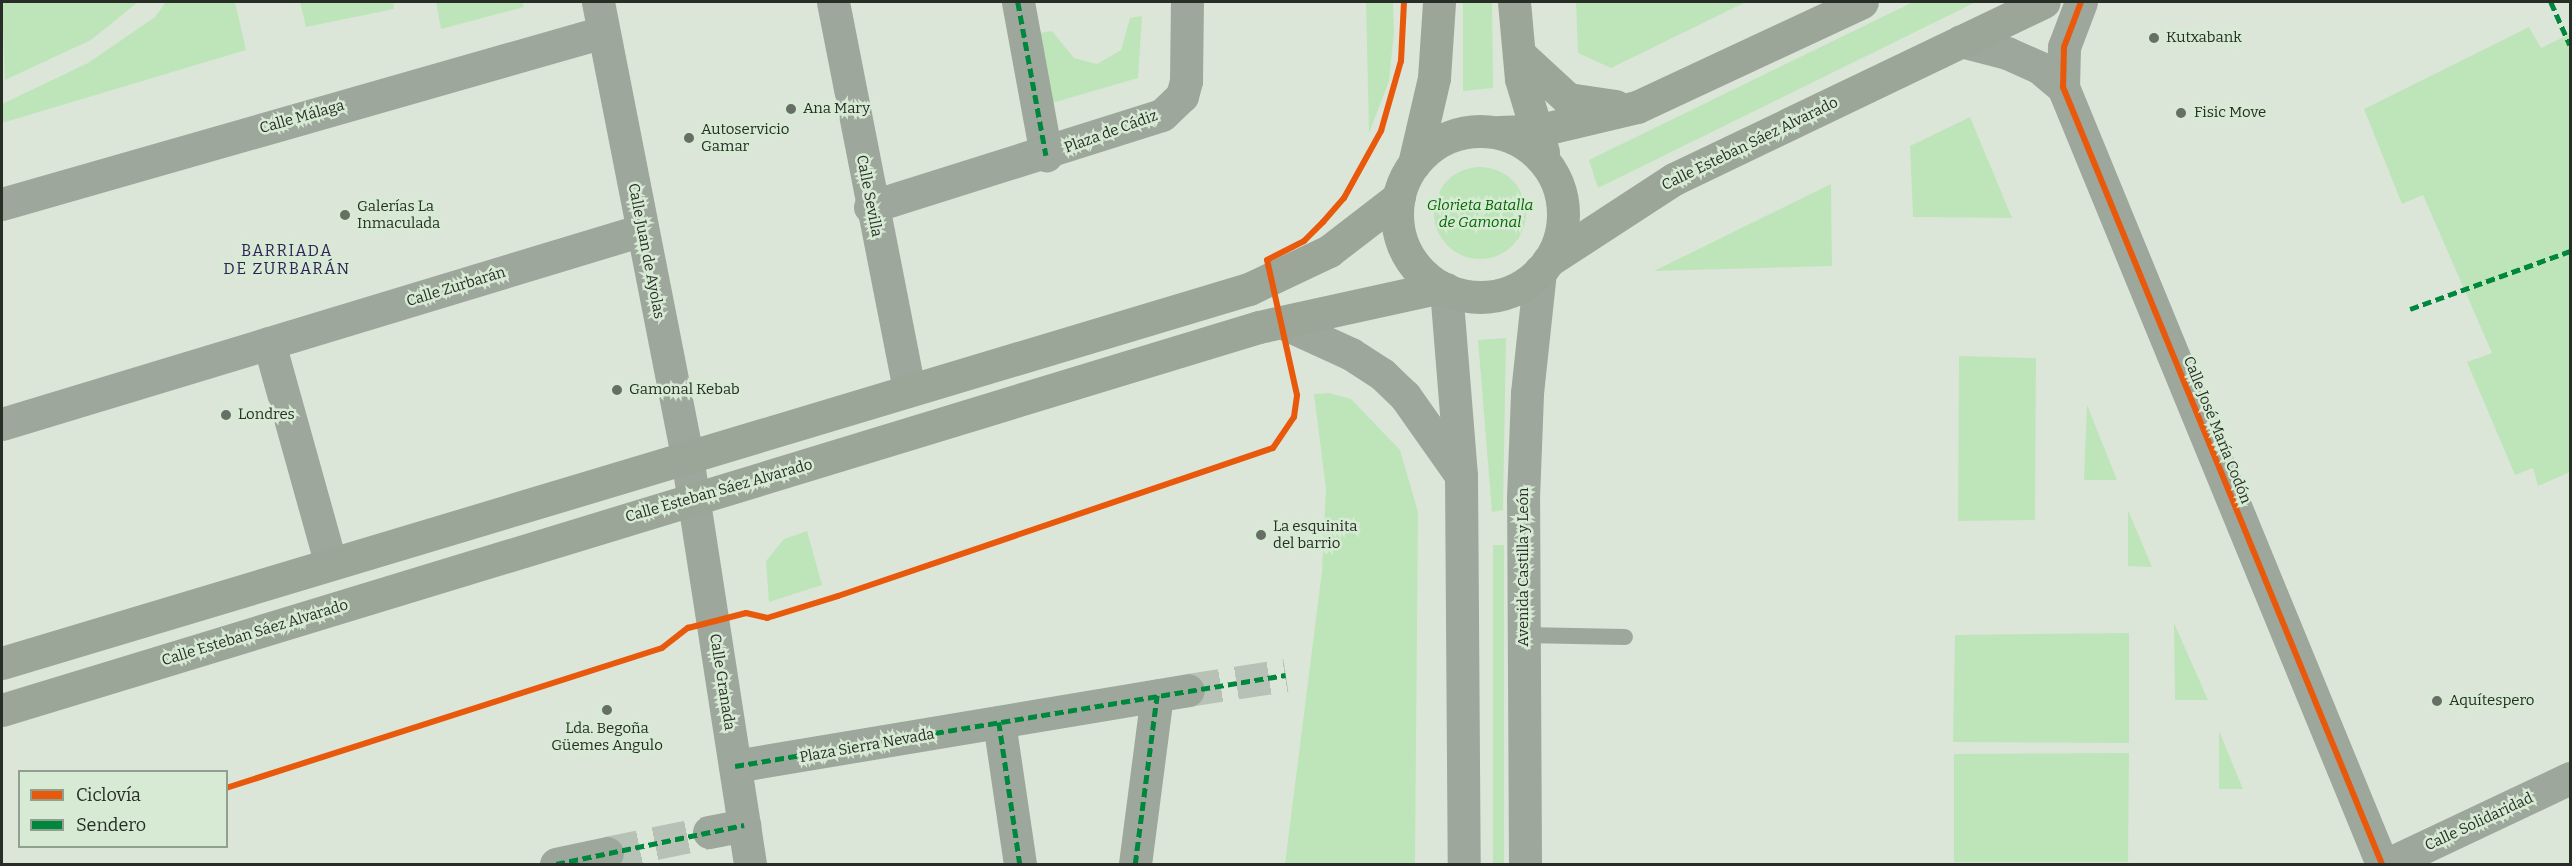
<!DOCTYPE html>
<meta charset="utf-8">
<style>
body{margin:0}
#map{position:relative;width:2572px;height:866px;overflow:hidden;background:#dbe6d9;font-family:Bitter,serif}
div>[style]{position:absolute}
.green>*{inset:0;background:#bee5b9}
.round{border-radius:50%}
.street-tunnel>*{height:33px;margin-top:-16.5px;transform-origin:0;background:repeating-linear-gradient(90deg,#b7c1b5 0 33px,transparent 0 49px)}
.lane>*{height:16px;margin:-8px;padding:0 8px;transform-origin:8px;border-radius:8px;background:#9da79c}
.street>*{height:33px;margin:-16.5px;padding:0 16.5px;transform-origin:16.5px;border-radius:16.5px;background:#9da79c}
.secondary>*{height:33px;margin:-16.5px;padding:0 16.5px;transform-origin:16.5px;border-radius:16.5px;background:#9ba699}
.secondary>.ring{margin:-16.5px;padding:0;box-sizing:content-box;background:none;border:33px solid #9ba699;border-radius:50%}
.quiet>*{height:4.5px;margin-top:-2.25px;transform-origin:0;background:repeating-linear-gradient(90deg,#00873e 0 9px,transparent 0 13.5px)}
.cycleway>*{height:6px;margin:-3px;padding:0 3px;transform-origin:3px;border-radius:3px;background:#e8590c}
.dots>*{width:16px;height:16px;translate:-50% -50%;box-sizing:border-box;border:3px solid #d7ebd4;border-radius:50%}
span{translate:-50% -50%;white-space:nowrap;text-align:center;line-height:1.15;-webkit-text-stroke:5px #d7ebd4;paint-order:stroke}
.poi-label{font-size:15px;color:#272e26}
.left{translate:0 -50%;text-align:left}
.street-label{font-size:15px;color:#272e26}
.park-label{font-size:15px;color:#036700;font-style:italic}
.neighbourhood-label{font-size:16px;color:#30205a;letter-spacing:1.5px}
.frame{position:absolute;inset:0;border:3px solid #272e26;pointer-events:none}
.legend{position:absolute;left:18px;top:770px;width:210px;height:78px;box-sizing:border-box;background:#d7ebd4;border:2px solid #919f8e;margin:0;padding:8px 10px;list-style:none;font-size:18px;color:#272e26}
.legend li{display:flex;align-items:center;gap:12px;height:30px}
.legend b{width:30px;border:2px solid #919f8e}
</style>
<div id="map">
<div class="green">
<div style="clip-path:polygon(2px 2px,138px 2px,91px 40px,5px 80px)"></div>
<div style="clip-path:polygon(166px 2px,235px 2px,246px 50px,2px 123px,2px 104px,88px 63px,155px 17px)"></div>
<div style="clip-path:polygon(300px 2px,393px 2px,394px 9px,306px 27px)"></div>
<div style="clip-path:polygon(436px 2px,522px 2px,524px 7px,441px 29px)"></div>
<div style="clip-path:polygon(1366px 2px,1393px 2px,1394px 32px,1389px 81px,1369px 133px)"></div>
<div style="clip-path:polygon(1463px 2px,1492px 2px,1493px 88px,1463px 91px)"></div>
<div style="clip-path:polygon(1576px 2px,1746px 2px,1611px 68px,1578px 53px)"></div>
<div style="clip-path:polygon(1913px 2px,1976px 2px,1598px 188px,1589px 160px)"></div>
<div style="clip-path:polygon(1142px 16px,1138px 78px,1052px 103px,1039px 33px,1052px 31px,1074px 58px,1097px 64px,1121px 50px,1130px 18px)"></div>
<div style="clip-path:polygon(2529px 27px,2541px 48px,2570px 34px,2570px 472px,2538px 486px,2533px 468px,2515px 475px,2467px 362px,2492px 353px,2423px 195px,2402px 204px,2364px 109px)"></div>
<div style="clip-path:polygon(1970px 117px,2012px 218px,1913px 217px,1910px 146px)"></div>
<div class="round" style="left:1434px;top:167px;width:92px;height:92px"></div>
<div style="clip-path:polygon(1831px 184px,1832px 266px,1654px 271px)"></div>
<div style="clip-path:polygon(1506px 338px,1503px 510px,1492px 512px,1478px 340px)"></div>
<div style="clip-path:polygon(1959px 356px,2036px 358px,2035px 520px,1958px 521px)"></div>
<div style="clip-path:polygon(1329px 393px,1351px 399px,1400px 450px,1418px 512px,1415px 864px,1285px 864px,1322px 571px,1326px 489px,1314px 394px)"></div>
<div style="clip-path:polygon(2087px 405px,2117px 480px,2084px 480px)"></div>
<div style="clip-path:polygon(2128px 510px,2152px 567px,2128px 566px)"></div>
<div style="clip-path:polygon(807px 531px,822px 585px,769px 602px,766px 561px,784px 539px)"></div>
<div style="clip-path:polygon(1493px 545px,1504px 545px,1504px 864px,1493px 864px)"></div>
<div style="clip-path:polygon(2174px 623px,2208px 700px,2175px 700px)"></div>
<div style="clip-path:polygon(2129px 633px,2129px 743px,1953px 742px,1955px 635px)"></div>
<div style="clip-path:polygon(2219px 731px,2243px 789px,2219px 789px)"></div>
<div style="clip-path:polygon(2129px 753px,2128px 862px,1954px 862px,1954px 754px)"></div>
</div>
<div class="street-tunnel">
<div style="left:1188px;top:690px;width:99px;rotate:-8.7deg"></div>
<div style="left:607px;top:853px;width:104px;rotate:-11.6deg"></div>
</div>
<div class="lane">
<div style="left:1524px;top:635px;width:101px;rotate:1.1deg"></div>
</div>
<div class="street">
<div style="left:598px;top:2px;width:464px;rotate:78.9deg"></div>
<div style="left:687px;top:457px;width:412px;rotate:81.2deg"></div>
<div style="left:833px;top:2px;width:395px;rotate:78.9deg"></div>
<div style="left:1018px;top:2px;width:156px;rotate:79.6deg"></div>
<div style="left:2081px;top:2px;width:48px;rotate:110.7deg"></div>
<div style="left:2064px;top:47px;width:40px;rotate:91.4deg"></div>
<div style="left:2063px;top:87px;width:840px;rotate:67.68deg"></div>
<div style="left:1961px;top:41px;width:48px;rotate:14.6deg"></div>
<div style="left:2007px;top:53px;width:36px;rotate:24deg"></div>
<div style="left:2040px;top:68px;width:30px;rotate:40deg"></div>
<div style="left:2px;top:204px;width:625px;rotate:-15.97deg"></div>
<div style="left:870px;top:207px;width:306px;rotate:-17.5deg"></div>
<div style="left:1162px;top:115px;width:28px;rotate:-44deg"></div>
<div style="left:1182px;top:96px;width:16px;rotate:-75deg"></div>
<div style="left:1186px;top:81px;width:79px;rotate:-89.3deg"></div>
<div style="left:1446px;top:289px;width:187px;rotate:85.4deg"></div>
<div style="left:1461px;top:475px;width:389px;rotate:89.6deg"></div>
<div style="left:1281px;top:322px;width:77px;rotate:24.6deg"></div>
<div style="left:1351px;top:354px;width:37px;rotate:33deg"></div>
<div style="left:1382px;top:374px;width:32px;rotate:44deg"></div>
<div style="left:1405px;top:396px;width:92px;rotate:54.8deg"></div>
<div style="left:269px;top:343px;width:227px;rotate:74.4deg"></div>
<div style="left:2px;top:424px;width:669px;rotate:-16.86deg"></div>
<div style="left:999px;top:722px;width:144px;rotate:81.6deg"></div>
<div style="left:735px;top:766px;width:459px;rotate:-9.5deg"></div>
<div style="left:709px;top:832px;width:36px;rotate:-11deg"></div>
<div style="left:556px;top:864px;width:52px;rotate:-12.2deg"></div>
<div style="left:1135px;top:864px;width:170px;rotate:-82.6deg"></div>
<div style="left:1525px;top:864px;width:366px;rotate:-90.3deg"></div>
<div style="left:1523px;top:498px;width:105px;rotate:-87.8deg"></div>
<div style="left:1527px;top:393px;width:123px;rotate:-83.9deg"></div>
<div style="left:2388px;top:864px;width:201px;rotate:-25.3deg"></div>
</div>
<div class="secondary">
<div style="left:1514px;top:2px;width:77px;rotate:84.8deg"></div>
<div style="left:1521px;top:79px;width:76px;rotate:73.2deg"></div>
<div style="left:1519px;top:54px;width:67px;rotate:42.6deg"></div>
<div style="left:1568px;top:99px;width:48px;rotate:8.5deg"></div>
<div class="ring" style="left:1397px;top:131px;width:133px;height:133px"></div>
<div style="left:1499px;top:132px;width:37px;rotate:-2deg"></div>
<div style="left:1536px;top:131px;width:104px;rotate:-13.4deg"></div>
<div style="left:1637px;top:107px;width:248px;rotate:-25deg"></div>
<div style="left:1414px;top:164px;width:88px;rotate:-76.9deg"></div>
<div style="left:1434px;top:78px;width:76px;rotate:-86.2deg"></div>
<div style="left:1548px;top:261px;width:150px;rotate:-33.1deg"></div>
<div style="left:1674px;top:179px;width:410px;rotate:-25.6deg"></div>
<div style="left:2px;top:663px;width:1302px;rotate:-16.7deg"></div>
<div style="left:1249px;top:289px;width:89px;rotate:-25.4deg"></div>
<div style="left:1329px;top:251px;width:88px;rotate:-37.6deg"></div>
<div style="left:2px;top:710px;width:1314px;rotate:-16.95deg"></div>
<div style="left:1259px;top:327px;width:186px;rotate:-12.4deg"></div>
</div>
<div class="quiet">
<div style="left:1018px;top:2px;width:156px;rotate:79.6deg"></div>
<div style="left:2551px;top:2px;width:47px;rotate:66.2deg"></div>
<div style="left:2410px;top:309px;width:170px;rotate:-19.9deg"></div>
<div style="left:999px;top:722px;width:144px;rotate:81.6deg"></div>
<div style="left:735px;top:766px;width:558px;rotate:-9.38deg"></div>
<div style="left:556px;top:864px;width:192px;rotate:-11.7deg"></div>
<div style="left:1135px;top:864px;width:170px;rotate:-82.6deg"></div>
</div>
<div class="cycleway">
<div style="left:2081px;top:2px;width:48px;rotate:110.7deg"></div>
<div style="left:2064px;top:47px;width:40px;rotate:91.4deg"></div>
<div style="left:2063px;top:87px;width:840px;rotate:67.68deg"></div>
<div style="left:226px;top:788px;width:458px;rotate:-17.8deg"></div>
<div style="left:662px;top:648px;width:33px;rotate:-38deg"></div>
<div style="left:688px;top:628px;width:60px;rotate:-14.5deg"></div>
<div style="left:746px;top:613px;width:22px;rotate:13deg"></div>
<div style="left:767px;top:618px;width:74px;rotate:-17.2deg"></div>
<div style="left:838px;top:596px;width:459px;rotate:-18.8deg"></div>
<div style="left:1273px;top:448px;width:37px;rotate:-56deg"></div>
<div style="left:1294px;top:417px;width:22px;rotate:-82deg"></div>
<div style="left:1297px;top:395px;width:138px;rotate:-102.5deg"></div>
<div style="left:1267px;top:260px;width:42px;rotate:-27.2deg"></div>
<div style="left:1304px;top:241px;width:27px;rotate:-45deg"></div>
<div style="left:1323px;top:222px;width:32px;rotate:-49deg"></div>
<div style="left:1344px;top:198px;width:77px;rotate:-61.1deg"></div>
<div style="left:1381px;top:131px;width:73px;rotate:-74.1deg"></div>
<div style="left:1401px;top:61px;width:59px;rotate:-87.1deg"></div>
</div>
<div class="dots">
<div style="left:2154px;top:38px;background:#666e65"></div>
<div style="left:791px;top:109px;background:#666e65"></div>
<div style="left:2181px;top:113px;background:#666e65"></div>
<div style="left:689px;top:138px;background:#666e65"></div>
<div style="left:345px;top:215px;background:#666e65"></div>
<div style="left:617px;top:390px;background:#666e65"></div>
<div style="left:226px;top:415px;background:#666e65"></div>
<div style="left:1261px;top:535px;background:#666e65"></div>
<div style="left:2437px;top:701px;background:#666e65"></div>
<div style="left:607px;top:710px;background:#666e65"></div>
</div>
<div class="poi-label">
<span class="left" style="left:2166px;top:38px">Kutxabank</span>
<span class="left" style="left:803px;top:109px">Ana Mary</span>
<span class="left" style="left:2194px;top:113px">Fisic Move</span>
<span class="left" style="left:701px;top:138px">Autoservicio<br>Gamar</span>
<span class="left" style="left:357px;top:215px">Galerías La<br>Inmaculada</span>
<span class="left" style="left:629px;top:390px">Gamonal Kebab</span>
<span class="left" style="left:238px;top:415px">Londres</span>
<span class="left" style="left:1273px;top:535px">La esquinita<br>del barrio</span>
<span class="left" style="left:2449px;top:701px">Aquítespero</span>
<span style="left:607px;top:737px">Lda. Begoña<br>Güemes Angulo</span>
</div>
<div class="street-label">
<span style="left:302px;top:117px;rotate:-16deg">Calle Málaga</span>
<span style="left:1111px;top:132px;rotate:-20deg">Plaza de Cádiz</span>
<span style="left:1750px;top:144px;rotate:-26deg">Calle Esteban Sáez Alvarado</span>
<span style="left:869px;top:196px;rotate:79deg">Calle Sevilla</span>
<span style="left:646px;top:251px;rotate:79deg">Calle Juan de Ayolas</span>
<span style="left:456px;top:287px;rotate:-17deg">Calle Zurbarán</span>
<span style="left:2217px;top:430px;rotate:68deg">Calle José María Codón</span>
<span style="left:719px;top:491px;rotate:-16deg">Calle Esteban Sáez Alvarado</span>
<span style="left:1524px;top:567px;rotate:-90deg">Avenida Castilla y León</span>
<span style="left:255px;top:633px;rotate:-17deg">Calle Esteban Sáez Alvarado</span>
<span style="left:722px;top:682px;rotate:81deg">Calle Granada</span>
<span style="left:867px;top:746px;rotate:-10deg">Plaza Sierra Nevada</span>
<span style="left:2479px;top:822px;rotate:-25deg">Calle Solidaridad</span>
</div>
<div class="park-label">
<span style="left:1480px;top:214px">Glorieta Batalla<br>de Gamonal</span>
</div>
<div class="neighbourhood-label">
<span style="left:287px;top:260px">BARRIADA<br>DE ZURBARÁN</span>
</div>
<div class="frame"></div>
<ul class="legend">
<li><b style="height:8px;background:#e8590c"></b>Ciclovía</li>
<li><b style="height:8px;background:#00873e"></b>Sendero</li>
</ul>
</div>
